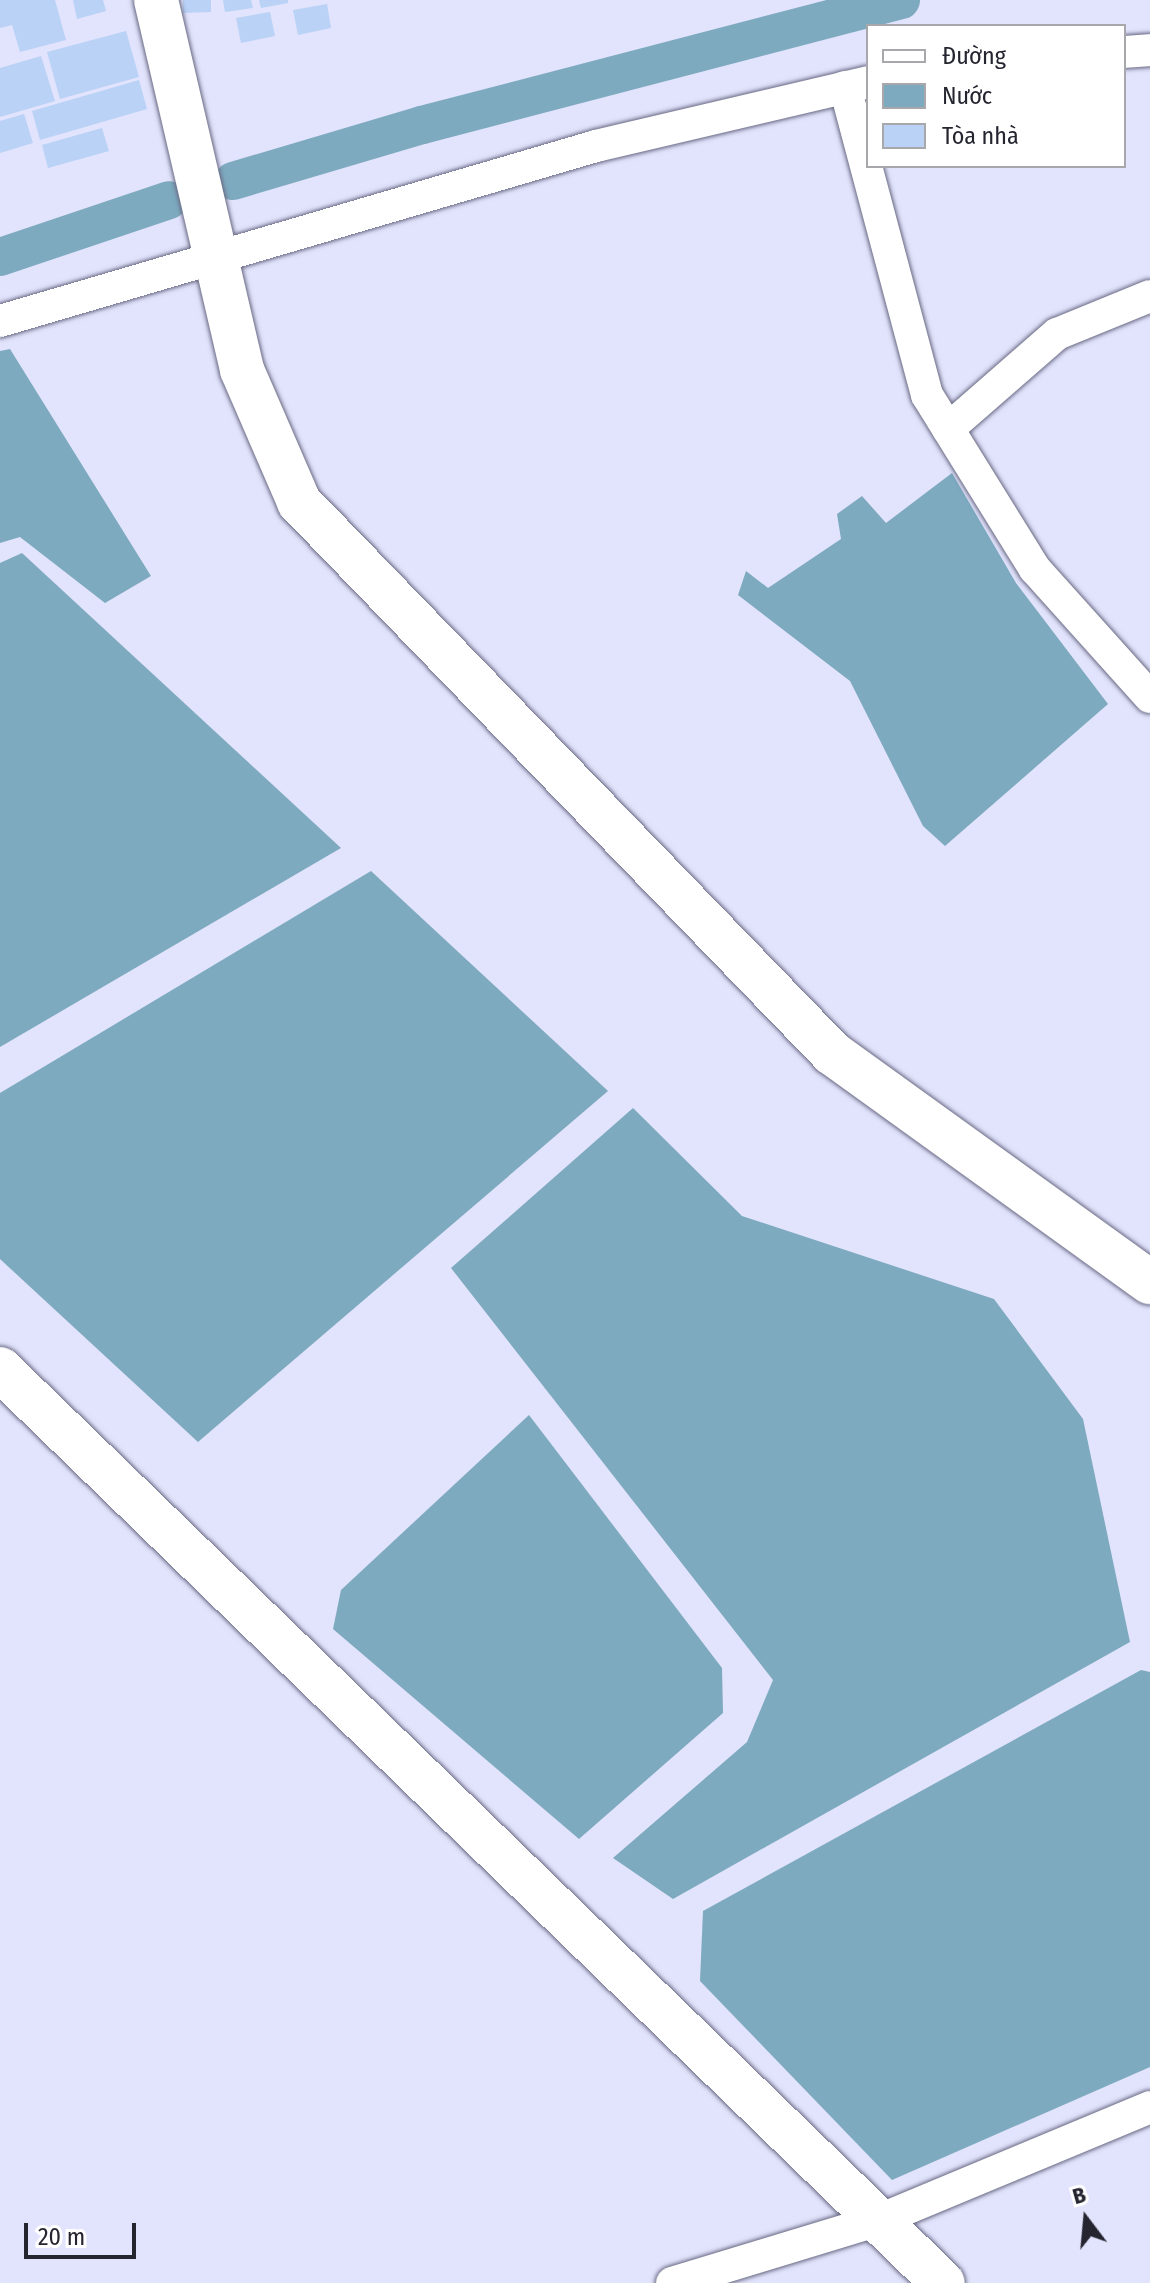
<!DOCTYPE html>
<meta charset="utf-8">
<style>
body{margin:0}
#map{position:relative;width:1150px;height:2283px;overflow:hidden;background:#e2e3fc;font-family:"Fira Sans Condensed",sans-serif}
div>[style]{position:absolute}
.water>*{inset:0;background:#7daabf}
.canal>*{height:38px;margin:-19px;padding:0 19px;transform-origin:19px;border-radius:19px;background:#7daabf}
.building>*{inset:0;background:#b9d2f6}
.roads{filter:drop-shadow(0 0 2px #686983) drop-shadow(0 0 2px #686983)}
.street>*{height:32px;margin:-16px;padding:0 16px;transform-origin:16px;border-radius:16px;background:#fff}
.secondary>*{height:44px;margin:-22px;padding:0 22px;transform-origin:22px;border-radius:22px;background:#fff}
span{translate:-50% -50%;white-space:nowrap;text-align:center;line-height:1.15;-webkit-text-stroke:6px #fff;paint-order:stroke}
.legend{position:absolute;left:866px;top:24px;width:260px;height:144px;box-sizing:border-box;background:#fff;border:2px solid #a8a8ac;margin:0;padding:10px 14px;list-style:none;font-size:24px;color:#252530}
.legend li{display:flex;align-items:center;gap:16px;height:40px}
.legend b{width:40px;border:2px solid #a8a8ac}
.north{position:absolute;left:1046px;top:2179px;width:80px;height:80px;-webkit-text-stroke:6px #fff;paint-order:stroke;rotate:344deg;font-size:22px;font-weight:700;line-height:32px;text-align:center;color:#252530}
.north::after{content:'';display:block;margin:auto;width:28px;height:36px;background:#252530;clip-path:polygon(50% 0,100% 100%,50% 72%,0 100%)}
.scale{position:absolute;left:24px;top:2223px;width:112px;height:36px;box-sizing:border-box;border:4px solid #252530;border-top:0;padding-left:10px;font-size:24px;line-height:28px;white-space:nowrap;color:#252530;-webkit-text-stroke:6px #fff;paint-order:stroke}
</style>
<div id="map">
<div class="water">
<div style="clip-path:polygon(10px 349px,151px 576px,105px 603px,20px 537px,0 543px,0 351px)"></div>
<div style="clip-path:polygon(952px 473px,1016px 583px,1108px 704px,945px 846px,923px 826px,850px 681px,738px 595px,746px 571px,768px 588px,841px 539px,837px 514px,862px 496px,886px 523px)"></div>
<div style="clip-path:polygon(22px 553px,341px 848px,0 1047px,0 563px)"></div>
<div style="clip-path:polygon(371px 871px,608px 1091px,198px 1442px,0 1259px,0 1093px)"></div>
<div style="clip-path:polygon(633px 1108px,742px 1216px,994px 1299px,1083px 1419px,1130px 1642px,673px 1899px,613px 1858px,747px 1742px,773px 1680px,451px 1268px)"></div>
<div style="clip-path:polygon(529px 1415px,722px 1668px,723px 1713px,579px 1839px,333px 1629px,341px 1590px)"></div>
<div style="clip-path:polygon(1141px 1670px,1150px 1672px,1150px 2067px,892px 2180px,700px 1981px,703px 1911px)"></div>
</div>
<div class="canal">
<div style="left:233px;top:181px;width:197px;rotate:-16.5deg"></div>
<div style="left:422px;top:125px;width:495px;rotate:-14.6deg"></div>
<div style="left:0;top:257px;width:178px;rotate:-18.6deg"></div>
</div>
<div class="building">
<div style="clip-path:polygon(0 0,55px 0,66px 40px,20px 52px,12px 25px,0 28px)"></div>
<div style="clip-path:polygon(73px 0,103px 0,106px 11px,77px 19px)"></div>
<div style="clip-path:polygon(183px 0,211px 0,211px 12px,183px 13px)"></div>
<div style="clip-path:polygon(223px 0,251px 0,253px 8px,225px 12px)"></div>
<div style="clip-path:polygon(259px 0,288px 0,288px 3px,261px 8px)"></div>
<div style="clip-path:polygon(327px 4px,331px 28px,298px 35px,293px 10px)"></div>
<div style="clip-path:polygon(270px 12px,275px 36px,241px 43px,236px 18px)"></div>
<div style="clip-path:polygon(126px 31px,139px 77px,60px 99px,47px 52px)"></div>
<div style="clip-path:polygon(41px 56px,55px 101px,0 117px,0 68px)"></div>
<div style="clip-path:polygon(139px 80px,147px 109px,40px 140px,32px 111px)"></div>
<div style="clip-path:polygon(24px 114px,33px 143px,0 153px,0 121px)"></div>
<div style="clip-path:polygon(102px 128px,109px 151px,48px 168px,42px 145px)"></div>
</div>
<div class="roads">
<div class="street">
<div style="left:1124px;top:52px;width:26px;rotate:-4deg"></div>
<div style="left:845px;top:87px;width:319px;rotate:75.1deg"></div>
<div style="left:927px;top:395px;width:205px;rotate:58.2deg"></div>
<div style="left:1035px;top:569px;width:172px;rotate:48.1deg"></div>
<div style="left:0;top:321px;width:621px;rotate:-16.36deg"></div>
<div style="left:596px;top:146px;width:279px;rotate:-13.2deg"></div>
<div style="left:948px;top:429px;width:145px;rotate:-41.1deg"></div>
<div style="left:1057px;top:334px;width:100px;rotate:-22.2deg"></div>
<div style="left:672px;top:2283px;width:216px;rotate:-16.9deg"></div>
<div style="left:879px;top:2220px;width:294px;rotate:-22.6deg"></div>
</div>
<div class="secondary">
<div style="left:156px;top:0;width:380px;rotate:76.9deg"></div>
<div style="left:242px;top:370px;width:144px;rotate:66.6deg"></div>
<div style="left:299px;top:502px;width:767px;rotate:45.95deg"></div>
<div style="left:832px;top:1053px;width:392px;rotate:35.8deg"></div>
<div style="left:0;top:1369px;width:1313px;rotate:44.11deg"></div>
</div>
</div>
<ul class="legend">
<li><b style="height:10px;background:#fff"></b>Đường</li>
<li><b style="height:22px;background:#7daabf"></b>Nước</li>
<li><b style="height:22px;background:#b9d2f6"></b>Tòa nhà</li>
</ul>
<div class="north">B</div>
<div class="scale">20 m</div>
</div>
